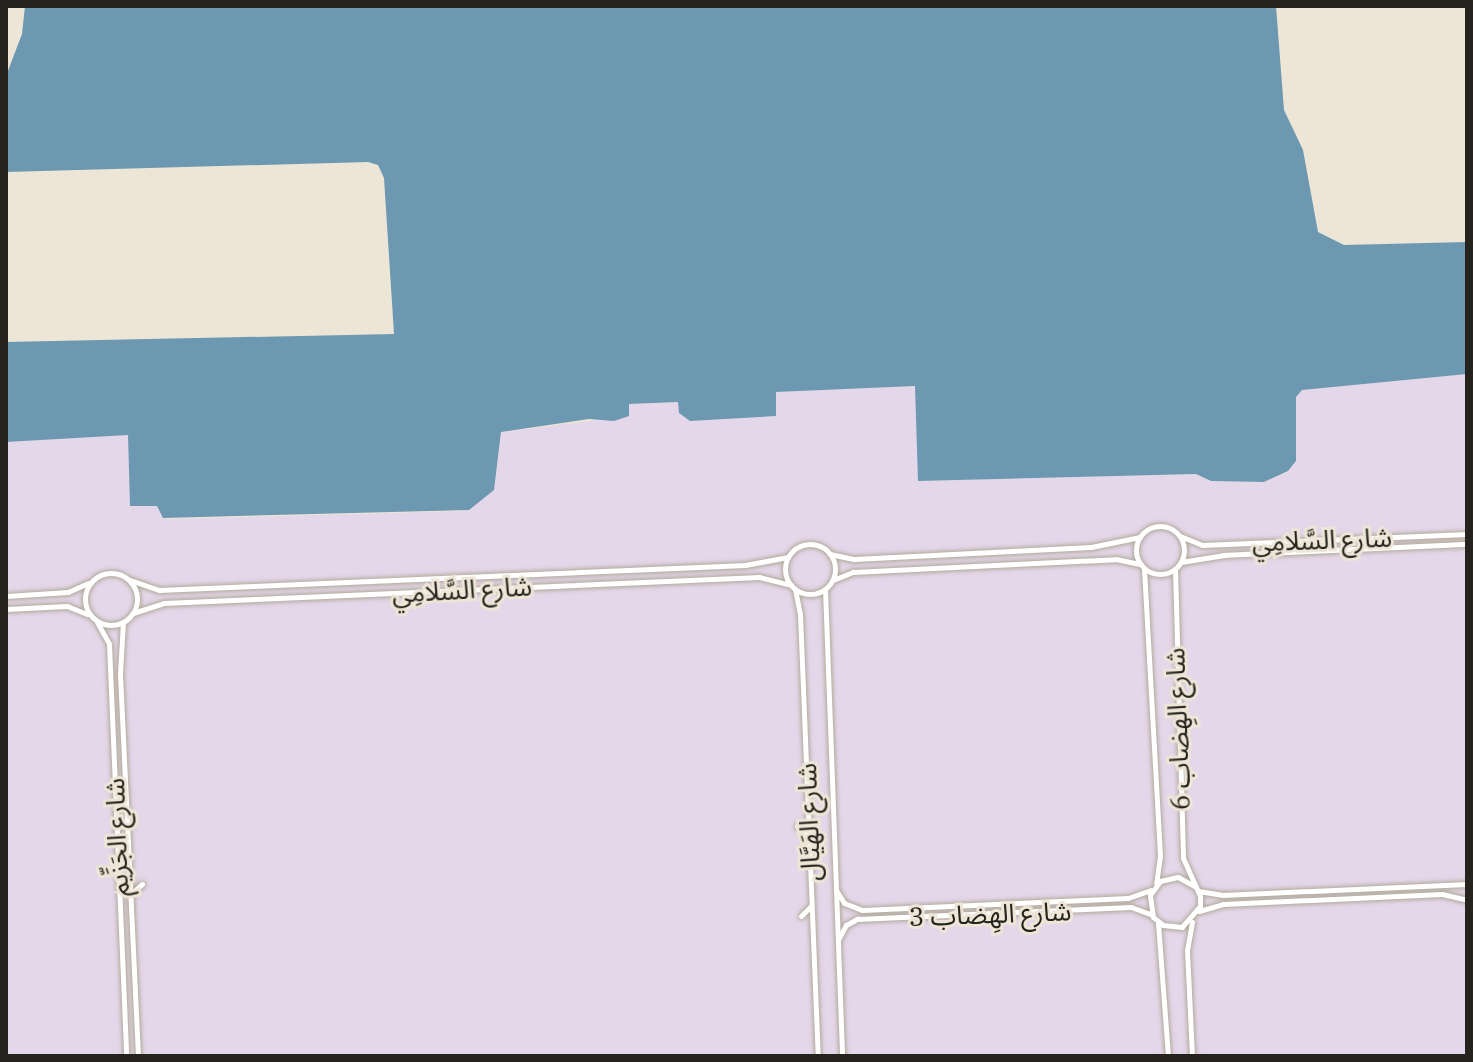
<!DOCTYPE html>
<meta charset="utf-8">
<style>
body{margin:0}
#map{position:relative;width:1473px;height:1062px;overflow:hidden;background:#ede6d6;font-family:"IBM Plex Serif","Noto Sans Arabic",serif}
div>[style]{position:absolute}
.industrial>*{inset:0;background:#e5d7ea}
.water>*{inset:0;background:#6c98b2}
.roads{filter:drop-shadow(0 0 2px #b1aa9b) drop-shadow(0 0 2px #b1aa9b)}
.tertiary>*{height:5px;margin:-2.5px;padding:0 2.5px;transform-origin:2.5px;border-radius:2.5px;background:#fff}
.tertiary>.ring{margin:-2.5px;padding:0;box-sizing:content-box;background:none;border:5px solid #fff;border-radius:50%}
span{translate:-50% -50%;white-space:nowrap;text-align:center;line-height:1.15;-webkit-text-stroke:6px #ede6d6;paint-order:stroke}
.street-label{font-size:26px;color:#25231d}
.frame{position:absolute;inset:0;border:8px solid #25231d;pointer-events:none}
</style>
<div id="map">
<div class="industrial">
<div style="clip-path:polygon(1467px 374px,1467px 1056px,6px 1056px,6px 442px,129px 434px,130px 506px,157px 506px,168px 519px,461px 511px,494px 490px,501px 432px,629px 416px,629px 404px,679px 402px,776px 416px,775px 392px,916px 386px,919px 481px,1196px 474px,1211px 481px,1264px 482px,1288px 472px,1296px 461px,1296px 397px,1302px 390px)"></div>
</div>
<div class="water">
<div style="clip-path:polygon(25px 6px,1276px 6px,1284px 110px,1303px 150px,1318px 232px,1344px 245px,1467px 242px,1467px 374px,1302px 390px,1296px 397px,1296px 461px,1288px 471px,1264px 482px,1211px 481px,1196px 474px,918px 481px,915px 386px,776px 392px,776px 416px,690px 421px,679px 413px,678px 402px,629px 404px,629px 416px,614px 421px,589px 419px,501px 432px,494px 490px,469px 510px,163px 518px,157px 506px,130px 506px,128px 435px,6px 442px,6px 342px,394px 334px,384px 178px,378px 165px,368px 162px,6px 172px,6px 76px,22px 34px)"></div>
</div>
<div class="roads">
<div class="tertiary">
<div class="ring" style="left:1136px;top:526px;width:43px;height:43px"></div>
<div style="left:1180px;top:536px;width:24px;rotate:22deg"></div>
<div style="left:1202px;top:545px;width:265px;rotate:-2.4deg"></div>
<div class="ring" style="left:785px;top:544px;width:45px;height:45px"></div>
<div style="left:830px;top:554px;width:25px;rotate:12deg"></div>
<div style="left:854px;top:559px;width:237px;rotate:-2.9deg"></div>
<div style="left:1091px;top:547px;width:50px;rotate:-11.5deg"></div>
<div style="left:1181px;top:562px;width:44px;rotate:-9.2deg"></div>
<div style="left:1224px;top:555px;width:243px;rotate:-2.6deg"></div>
<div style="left:1144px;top:569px;width:287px;rotate:86.8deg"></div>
<div style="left:1160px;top:856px;width:27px;rotate:98deg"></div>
<div style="left:1175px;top:569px;width:289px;rotate:88.4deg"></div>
<div style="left:1183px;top:858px;width:42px;rotate:65.9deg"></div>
<div style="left:1200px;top:896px;width:10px;rotate:90deg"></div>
<div style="left:1200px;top:906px;width:28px;rotate:131deg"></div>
<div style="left:1182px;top:927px;width:19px;rotate:-174deg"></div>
<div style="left:1163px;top:925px;width:13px;rotate:-141deg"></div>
<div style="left:1153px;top:917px;width:22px;rotate:-98deg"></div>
<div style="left:1150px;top:895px;width:17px;rotate:-54deg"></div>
<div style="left:1160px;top:881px;width:18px;rotate:-13deg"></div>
<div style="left:1178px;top:877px;width:18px;rotate:29deg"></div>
<div class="ring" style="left:85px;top:573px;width:47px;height:47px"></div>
<div style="left:130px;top:580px;width:31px;rotate:19deg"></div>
<div style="left:159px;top:590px;width:587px;rotate:-2.44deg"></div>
<div style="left:745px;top:565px;width:44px;rotate:-10.5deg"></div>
<div style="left:833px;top:580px;width:22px;rotate:-22deg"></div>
<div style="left:853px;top:572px;width:263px;rotate:-2.8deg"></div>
<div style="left:1116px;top:559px;width:25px;rotate:12deg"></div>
<div style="left:795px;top:589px;width:25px;rotate:79deg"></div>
<div style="left:800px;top:614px;width:442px;rotate:87.7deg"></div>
<div style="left:825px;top:589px;width:467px;rotate:87.9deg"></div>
<div style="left:6px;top:596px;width:62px;rotate:-3.7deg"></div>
<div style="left:68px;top:592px;width:22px;rotate:-24deg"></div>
<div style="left:6px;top:609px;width:61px;rotate:-2.8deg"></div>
<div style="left:67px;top:606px;width:22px;rotate:22deg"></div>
<div style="left:133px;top:613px;width:33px;rotate:-18deg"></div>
<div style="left:164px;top:603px;width:596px;rotate:-2.5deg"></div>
<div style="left:759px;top:577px;width:33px;rotate:14deg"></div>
<div style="left:97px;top:622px;width:25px;rotate:61deg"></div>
<div style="left:109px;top:644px;width:412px;rotate:87.6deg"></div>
<div style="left:123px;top:622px;width:52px;rotate:93.3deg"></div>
<div style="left:120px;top:674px;width:382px;rotate:87.3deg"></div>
<div style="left:797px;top:826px;width:15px;rotate:42deg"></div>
<div style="left:836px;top:890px;width:15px;rotate:58deg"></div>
<div style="left:844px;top:903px;width:19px;rotate:21deg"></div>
<div style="left:862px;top:910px;width:266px;rotate:-2.6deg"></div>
<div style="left:1128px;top:898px;width:24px;rotate:-19deg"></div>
<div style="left:1198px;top:891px;width:24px;rotate:9deg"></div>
<div style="left:1222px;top:895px;width:245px;rotate:-2.6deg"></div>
<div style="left:131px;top:894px;width:15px;rotate:-42deg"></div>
<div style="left:1199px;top:911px;width:25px;rotate:-16deg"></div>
<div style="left:1223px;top:904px;width:219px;rotate:-2.6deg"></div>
<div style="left:1442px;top:894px;width:26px;rotate:13deg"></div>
<div style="left:801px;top:916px;width:14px;rotate:-45deg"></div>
<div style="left:1192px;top:922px;width:28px;rotate:100deg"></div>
<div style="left:1187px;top:950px;width:106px;rotate:87.3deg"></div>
<div style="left:1158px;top:923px;width:133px;rotate:85.7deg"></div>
<div style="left:839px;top:938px;width:15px;rotate:-62deg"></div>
<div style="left:846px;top:925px;width:13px;rotate:-29deg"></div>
<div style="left:857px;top:919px;width:274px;rotate:-2.5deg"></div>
<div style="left:1131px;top:907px;width:20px;rotate:20deg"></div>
</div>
</div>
<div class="street-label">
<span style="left:1322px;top:540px;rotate:-2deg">شارع السَّلامِي</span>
<span style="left:462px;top:590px;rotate:-3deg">شارع السَّلامِي</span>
<span style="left:1178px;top:729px;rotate:-92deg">شارع الهِضاب 6</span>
<span style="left:809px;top:822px;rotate:-92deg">شارع الهَيَّال</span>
<span style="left:117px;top:837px;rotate:-92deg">شارع الجَزِّيم</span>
<span style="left:990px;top:914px;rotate:-2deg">شارع الهِضاب 3</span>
</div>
<div class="frame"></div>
</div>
